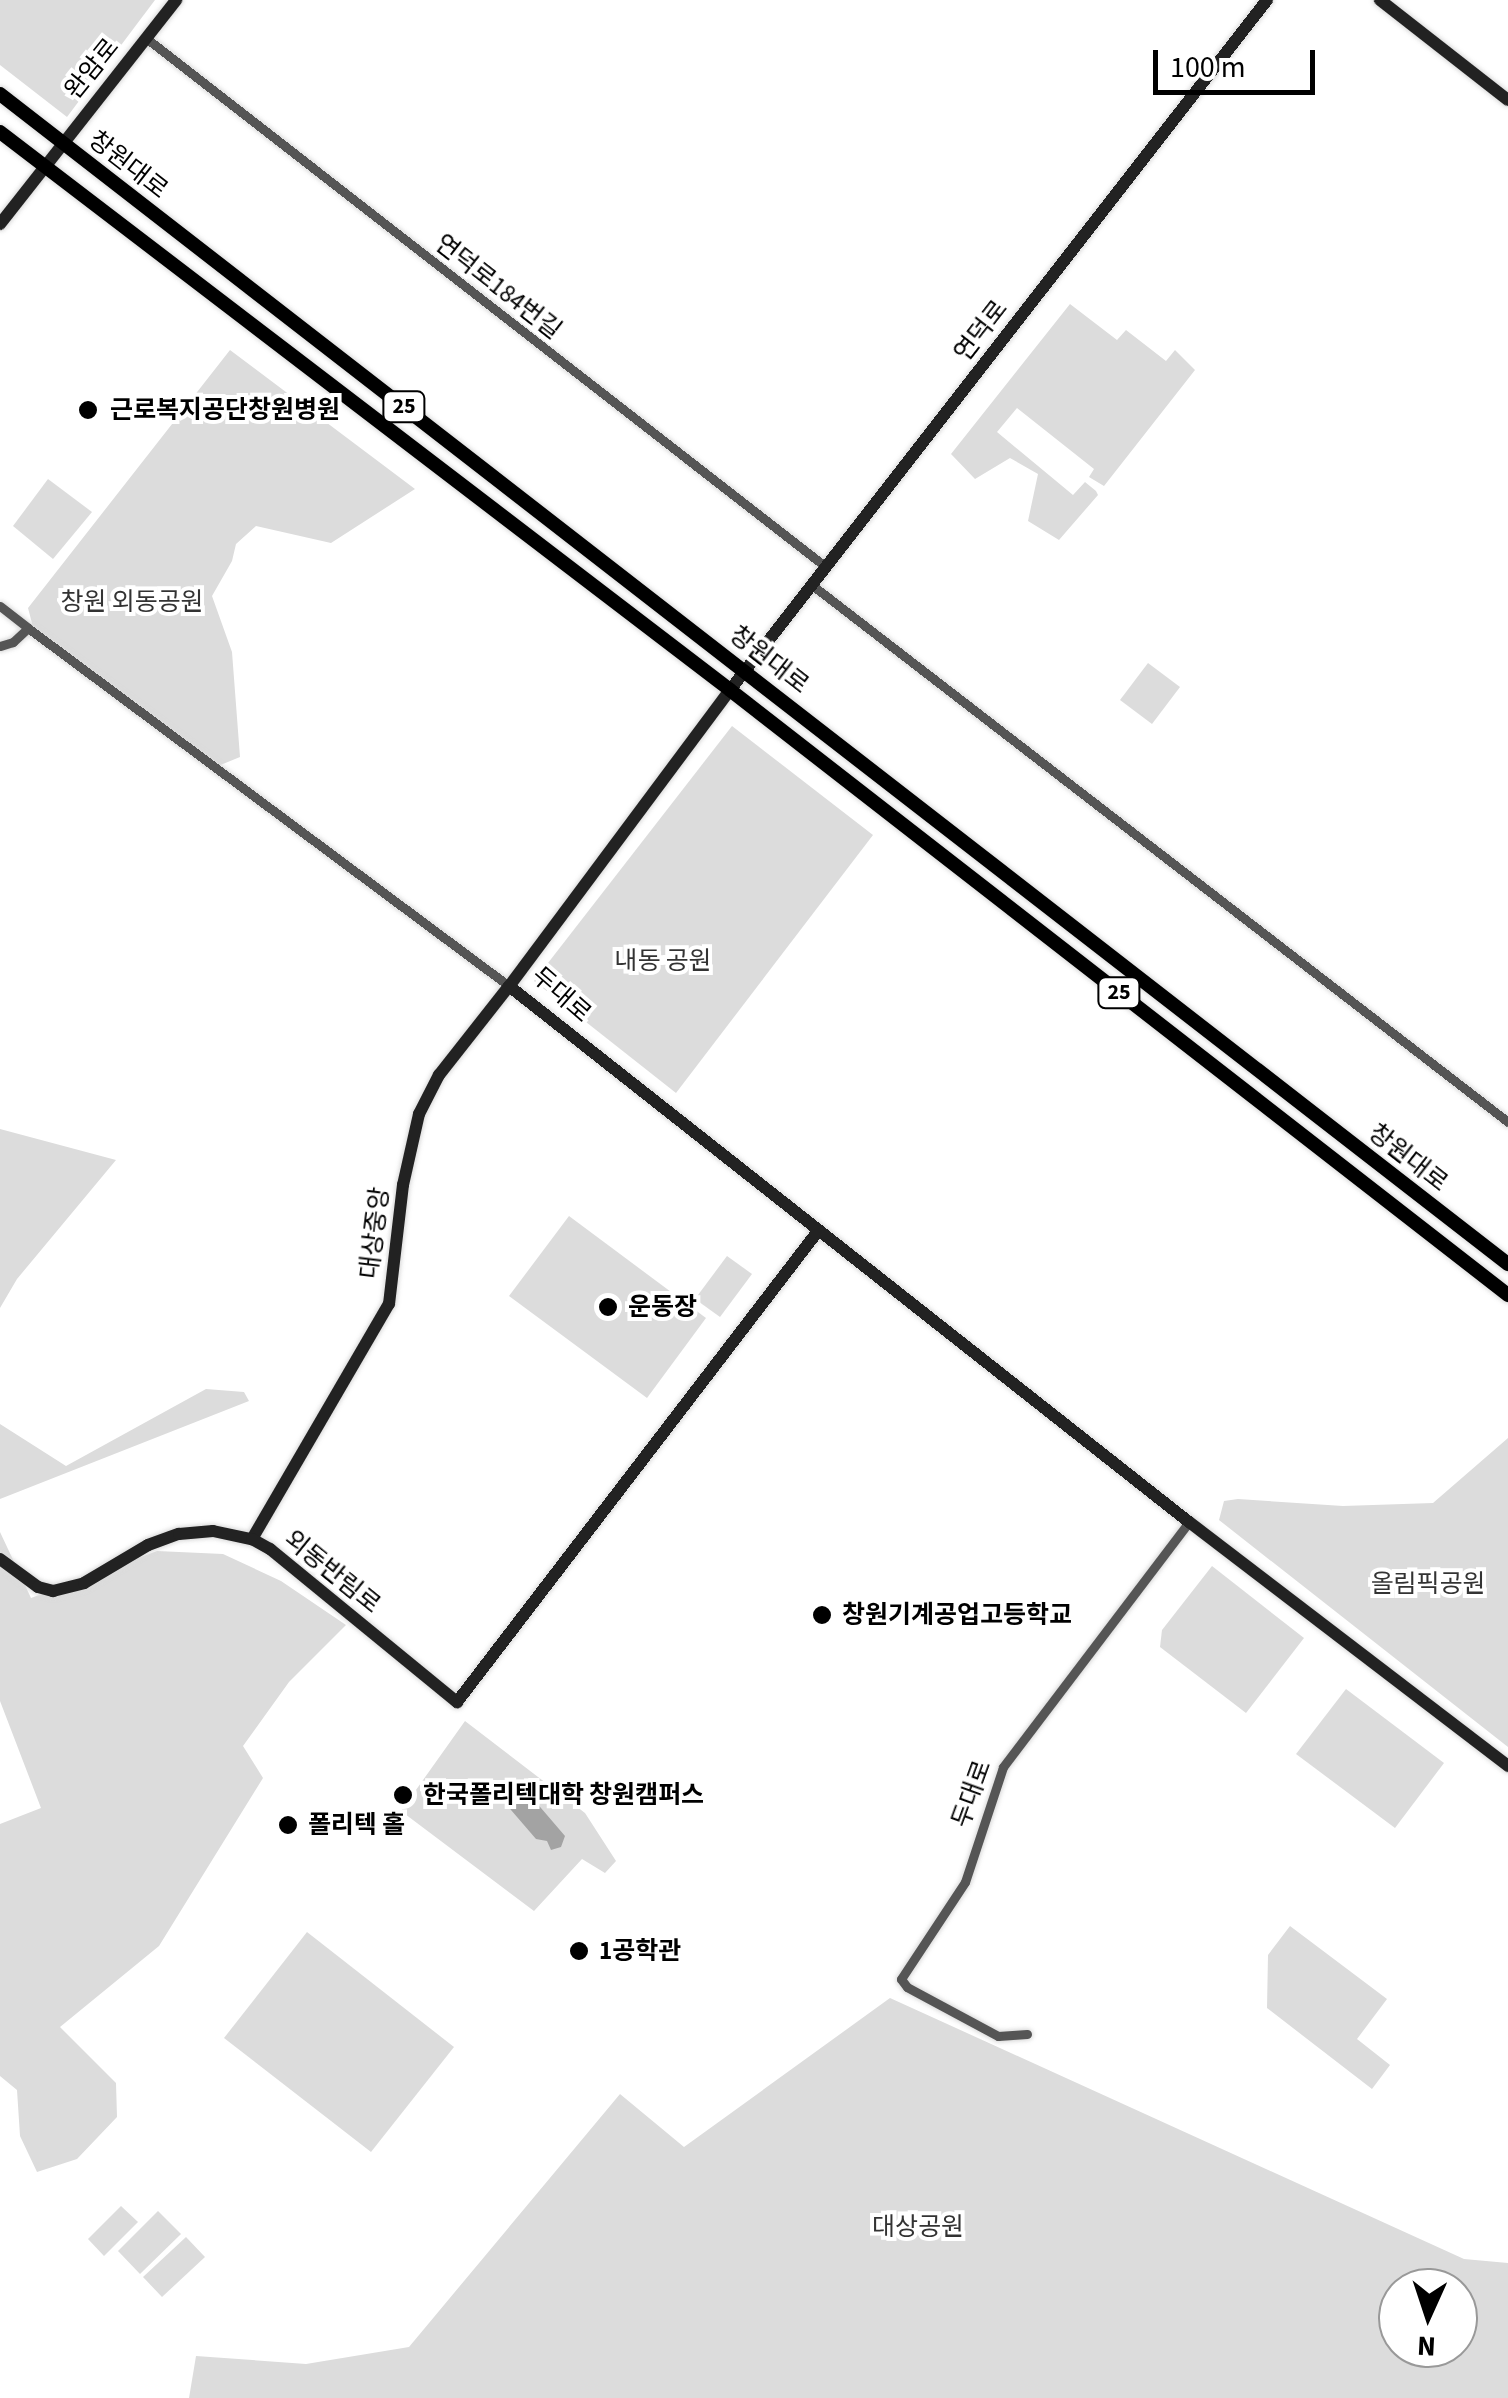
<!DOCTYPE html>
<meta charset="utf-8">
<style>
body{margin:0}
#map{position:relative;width:1508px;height:2398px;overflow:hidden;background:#fff;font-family:"Source Sans 3","Noto Sans KR",sans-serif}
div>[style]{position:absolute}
.green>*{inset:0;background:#dcdcdc}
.water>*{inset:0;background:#a3a3a3}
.roads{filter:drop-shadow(0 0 2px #dbdbdb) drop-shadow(0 0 2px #dbdbdb)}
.street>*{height:9px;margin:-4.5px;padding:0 4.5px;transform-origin:4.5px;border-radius:4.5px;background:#555}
.secondary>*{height:12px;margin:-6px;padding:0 6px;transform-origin:6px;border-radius:6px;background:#222}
.primary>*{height:14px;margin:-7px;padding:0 7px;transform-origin:7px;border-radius:7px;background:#000}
.dots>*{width:28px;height:28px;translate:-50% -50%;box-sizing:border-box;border:5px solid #fff;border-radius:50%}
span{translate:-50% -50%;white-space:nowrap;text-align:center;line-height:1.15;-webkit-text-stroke:8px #fff;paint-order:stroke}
.shield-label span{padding:2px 8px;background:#fff;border:2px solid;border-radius:8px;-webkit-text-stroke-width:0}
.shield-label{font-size:22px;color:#000;font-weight:700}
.street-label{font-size:25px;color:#000}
.poi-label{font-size:25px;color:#000;font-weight:700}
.left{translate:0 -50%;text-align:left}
.park-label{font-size:25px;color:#333}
.north{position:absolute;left:1378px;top:2268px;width:100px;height:100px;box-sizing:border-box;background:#fff;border:2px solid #999;border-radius:50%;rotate:183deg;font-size:28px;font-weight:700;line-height:40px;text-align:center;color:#000}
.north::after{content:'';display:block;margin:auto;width:35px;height:45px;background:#000;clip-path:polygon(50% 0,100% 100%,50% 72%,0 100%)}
.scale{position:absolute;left:1153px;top:50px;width:162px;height:45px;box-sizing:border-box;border:5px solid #000;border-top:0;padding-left:12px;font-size:30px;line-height:35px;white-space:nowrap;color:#000;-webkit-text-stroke:8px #fff;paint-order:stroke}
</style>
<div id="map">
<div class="green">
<div style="clip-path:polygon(0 0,155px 0,67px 117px,0 65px)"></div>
<div style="clip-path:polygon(1070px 304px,1117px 340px,1126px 330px,1166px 361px,1175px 350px,1195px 370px,1104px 486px,1089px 477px,1094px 469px,1017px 408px,997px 432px,1073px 495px,1085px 482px,1096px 491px,1098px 495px,1059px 540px,1028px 521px,1038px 474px,1010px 458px,975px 479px,951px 454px)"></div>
<div style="clip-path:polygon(230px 350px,415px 489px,331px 543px,256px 526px,236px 544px,232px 561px,212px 596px,232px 652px,240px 757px,218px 766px,33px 627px,28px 608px)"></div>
<div style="clip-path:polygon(48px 479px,92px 512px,53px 559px,13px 526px)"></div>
<div style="clip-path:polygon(1148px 663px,1180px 687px,1152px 724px,1120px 700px)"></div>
<div style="clip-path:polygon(732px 726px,873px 835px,676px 1093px,534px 981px)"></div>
<div style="clip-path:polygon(0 1129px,116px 1160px,17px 1279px,0 1308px)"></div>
<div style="clip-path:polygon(569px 1216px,706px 1318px,647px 1398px,509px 1296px)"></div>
<div style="clip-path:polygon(727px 1256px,752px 1274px,720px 1317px,695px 1299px)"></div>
<div style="clip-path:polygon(206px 1389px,244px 1392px,249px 1401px,0 1499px,0 1424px,66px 1466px)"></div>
<div style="clip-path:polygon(1508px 1438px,1508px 1747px,1219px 1520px,1224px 1501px,1238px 1499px,1343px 1506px,1433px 1503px)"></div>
<div style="clip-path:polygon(0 1532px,31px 1598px,157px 1551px,223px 1554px,281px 1581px,346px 1625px,289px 1682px,243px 1746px,263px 1778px,159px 1946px,60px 2027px,116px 2083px,117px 2117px,77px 2159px,37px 2172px,20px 2136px,17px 2090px,0 2076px,0 1824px,41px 1808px,0 1701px)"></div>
<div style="clip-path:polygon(1212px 1566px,1304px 1638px,1246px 1713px,1160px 1647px,1162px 1630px)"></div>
<div style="clip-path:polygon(1346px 1689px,1444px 1763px,1395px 1828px,1296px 1754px)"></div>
<div style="clip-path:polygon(465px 1721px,585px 1813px,616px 1861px,605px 1873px,582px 1859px,534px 1911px,401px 1811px)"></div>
<div style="clip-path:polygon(1290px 1926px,1387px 1999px,1357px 2039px,1390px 2065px,1372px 2089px,1267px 2008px,1268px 1955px)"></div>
<div style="clip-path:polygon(307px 1932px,454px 2047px,371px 2152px,224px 2038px)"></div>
<div style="clip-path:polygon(evenodd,890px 1998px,1464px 2259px,1508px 2263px,1508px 2398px,189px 2398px,196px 2356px,306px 2364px,409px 2347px,620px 2094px,684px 2147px,890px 1998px,1398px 2288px,1458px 2288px,1458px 2348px,1398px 2348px,1398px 2288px)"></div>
<div style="clip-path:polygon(121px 2206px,138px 2222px,104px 2256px,88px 2239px)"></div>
<div style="clip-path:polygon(158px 2211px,181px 2234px,140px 2274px,118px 2251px)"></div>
<div style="clip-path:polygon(186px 2237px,205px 2257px,162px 2297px,143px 2277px)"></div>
</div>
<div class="water">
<div style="clip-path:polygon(523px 1787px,565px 1836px,561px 1847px,551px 1850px,547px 1841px,536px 1839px,499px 1796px,509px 1788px)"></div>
</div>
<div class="roads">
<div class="street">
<div style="left:146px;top:38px;width:862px;rotate:37.88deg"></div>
<div style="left:812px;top:585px;width:879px;rotate:37.65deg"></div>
<div style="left:0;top:606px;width:36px;rotate:38deg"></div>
<div style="left:28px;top:628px;width:21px;rotate:137deg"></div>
<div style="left:13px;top:642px;width:14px;rotate:163deg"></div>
<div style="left:28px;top:628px;width:600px;rotate:36.66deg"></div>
<div style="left:1027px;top:2034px;width:29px;rotate:176deg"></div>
<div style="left:998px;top:2036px;width:103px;rotate:-151.7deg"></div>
<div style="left:907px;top:1987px;width:10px;rotate:-127deg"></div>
<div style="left:901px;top:1979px;width:116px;rotate:-56.6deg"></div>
<div style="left:965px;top:1882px;width:121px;rotate:-71.7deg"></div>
<div style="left:1003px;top:1767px;width:308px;rotate:-52.8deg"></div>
</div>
<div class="secondary">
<div style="left:1267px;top:0;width:874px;rotate:127.89deg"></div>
<div style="left:730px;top:690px;width:369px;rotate:126.7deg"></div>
<div style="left:509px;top:986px;width:866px;rotate:38.25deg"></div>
<div style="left:1189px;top:1522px;width:402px;rotate:37.4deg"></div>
<div style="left:1380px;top:0;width:162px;rotate:38deg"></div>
<div style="left:0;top:224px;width:285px;rotate:-51.8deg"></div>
<div style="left:252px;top:1539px;width:272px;rotate:-59.8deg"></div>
<div style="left:389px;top:1304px;width:120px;rotate:-83.3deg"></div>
<div style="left:403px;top:1185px;width:73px;rotate:-77.3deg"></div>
<div style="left:419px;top:1114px;width:44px;rotate:-62.9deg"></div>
<div style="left:439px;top:1075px;width:113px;rotate:-51.8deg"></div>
<div style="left:0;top:1559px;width:47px;rotate:36.4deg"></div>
<div style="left:38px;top:1587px;width:16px;rotate:15deg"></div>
<div style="left:53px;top:1591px;width:32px;rotate:-14deg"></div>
<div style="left:84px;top:1583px;width:74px;rotate:-30.7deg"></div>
<div style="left:148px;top:1545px;width:33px;rotate:-20deg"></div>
<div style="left:179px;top:1534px;width:34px;rotate:-5deg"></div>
<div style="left:213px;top:1531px;width:40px;rotate:12deg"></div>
<div style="left:252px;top:1539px;width:21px;rotate:29deg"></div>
<div style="left:270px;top:1549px;width:242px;rotate:39.3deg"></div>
<div style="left:457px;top:1702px;width:593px;rotate:-52.53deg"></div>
</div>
<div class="primary">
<div style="left:0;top:94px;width:1909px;rotate:37.81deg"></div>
<div style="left:0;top:132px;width:919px;rotate:37.39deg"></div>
<div style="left:730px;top:690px;width:986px;rotate:37.87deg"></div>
</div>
</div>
<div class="dots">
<div style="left:88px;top:410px;background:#000"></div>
<div style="left:608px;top:1307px;background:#000"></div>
<div style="left:822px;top:1615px;background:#000"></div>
<div style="left:403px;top:1795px;background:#000"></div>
<div style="left:288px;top:1825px;background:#000"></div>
<div style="left:579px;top:1951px;background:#000"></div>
</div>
<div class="shield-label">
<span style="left:404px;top:407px">25</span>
<span style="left:1119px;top:993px">25</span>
</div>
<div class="street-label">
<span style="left:92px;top:69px;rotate:-51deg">완암로</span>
<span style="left:128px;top:165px;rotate:38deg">창원대로</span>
<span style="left:498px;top:287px;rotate:38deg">연덕로184번길</span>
<span style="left:981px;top:331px;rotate:-52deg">연덕로</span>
<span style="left:769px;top:660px;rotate:38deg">창원대로</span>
<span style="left:561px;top:995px;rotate:41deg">두대로</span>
<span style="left:1408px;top:1158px;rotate:38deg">창원대로</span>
<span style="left:375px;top:1233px;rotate:-83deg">대상중앙</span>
<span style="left:332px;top:1572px;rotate:39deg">외동반림로</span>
<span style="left:972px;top:1794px;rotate:-70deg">두대로</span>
</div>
<div class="poi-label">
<span class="left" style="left:110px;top:410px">근로복지공단창원병원</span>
<span class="left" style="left:628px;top:1307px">운동장</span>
<span class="left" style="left:842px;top:1615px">창원기계공업고등학교</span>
<span class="left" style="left:423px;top:1795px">한국폴리텍대학 창원캠퍼스</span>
<span class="left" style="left:308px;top:1825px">폴리텍 홀</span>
<span class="left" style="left:599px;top:1951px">1공학관</span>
</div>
<div class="park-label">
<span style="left:132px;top:602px">창원 외동공원</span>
<span style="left:663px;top:961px">내동 공원</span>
<span style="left:1428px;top:1584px">올림픽공원</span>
<span style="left:918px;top:2227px">대상공원</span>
</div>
<div class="north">N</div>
<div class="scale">100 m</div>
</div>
